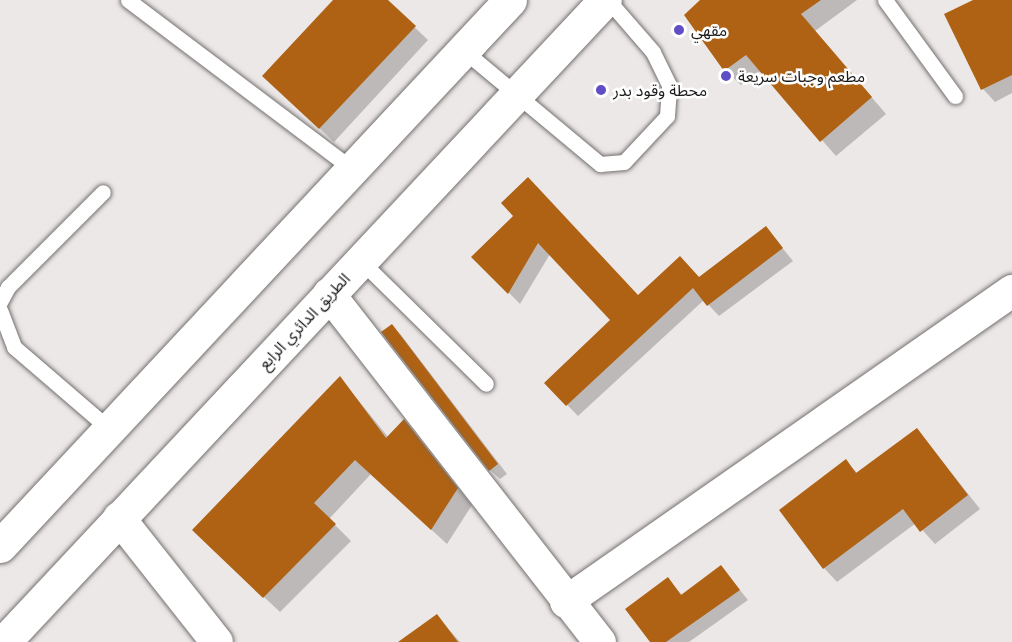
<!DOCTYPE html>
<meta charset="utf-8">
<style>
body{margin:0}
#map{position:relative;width:1012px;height:642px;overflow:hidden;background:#ece8e7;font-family:Lato,"Noto Sans Arabic",sans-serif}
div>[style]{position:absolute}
.shadow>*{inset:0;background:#0003}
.building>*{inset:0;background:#af6213}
.roads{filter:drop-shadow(0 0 2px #74706f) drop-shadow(0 0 2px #74706f)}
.service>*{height:15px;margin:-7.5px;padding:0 7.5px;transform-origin:7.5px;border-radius:7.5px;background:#fff}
.minor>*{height:32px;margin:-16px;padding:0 16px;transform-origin:16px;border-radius:16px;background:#fff}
.primary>*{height:33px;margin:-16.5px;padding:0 16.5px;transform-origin:16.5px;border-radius:16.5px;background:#fff}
.dots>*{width:16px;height:16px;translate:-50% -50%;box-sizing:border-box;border:3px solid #fff;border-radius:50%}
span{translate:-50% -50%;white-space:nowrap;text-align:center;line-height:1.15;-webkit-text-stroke:5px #fff;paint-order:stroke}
.poi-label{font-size:16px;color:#1c1b1a}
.left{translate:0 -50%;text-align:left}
.street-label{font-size:16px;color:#1c1b1a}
</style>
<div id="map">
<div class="shadow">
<div style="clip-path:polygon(335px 0,386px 0,428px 40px,334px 142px,278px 89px)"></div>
<div style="clip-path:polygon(702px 0,857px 0,815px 31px,886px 114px,836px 156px,761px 71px,741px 85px,725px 70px)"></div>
<div style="clip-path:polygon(977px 0,1012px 0,1012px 93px,995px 102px,983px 89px,946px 15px)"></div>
<div style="clip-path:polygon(515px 216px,638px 297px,699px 278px,766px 228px,793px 261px,719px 316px,704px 300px,578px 416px,546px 383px,612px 320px,550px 254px,520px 304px,474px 257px)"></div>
<div style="clip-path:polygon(392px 326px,401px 335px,507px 474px,500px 479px,490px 470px)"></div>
<div style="clip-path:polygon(340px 378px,389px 438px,404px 422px,472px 505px,447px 544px,371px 474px,329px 519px,351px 541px,280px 612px,209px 546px)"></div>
<div style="clip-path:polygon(917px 429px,980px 509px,935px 544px,916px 523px,837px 582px,824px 568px,846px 461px,858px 474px)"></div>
<div style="clip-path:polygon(721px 567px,748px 600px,689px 642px,652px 642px,668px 579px,683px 596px)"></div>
<div style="clip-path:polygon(437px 616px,460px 642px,401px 642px)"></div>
</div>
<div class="building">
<div style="clip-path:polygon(333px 0,388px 0,416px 26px,319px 129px,262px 76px)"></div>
<div style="clip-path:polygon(700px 0,821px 0,801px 14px,872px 97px,820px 142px,746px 55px,724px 71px,684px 15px)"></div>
<div style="clip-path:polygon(973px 0,1012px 0,1012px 75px,981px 90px,944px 14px)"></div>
<div style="clip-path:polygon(528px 177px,638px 295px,680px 256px,699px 277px,766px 226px,783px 248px,707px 306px,693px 288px,566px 406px,544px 383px,610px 320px,538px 243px,508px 294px,471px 257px,513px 216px,501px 203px)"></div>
<div style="clip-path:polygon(392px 324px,498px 464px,489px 471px,381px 332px)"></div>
<div style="clip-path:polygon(340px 376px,386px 438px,404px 419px,458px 488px,431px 530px,355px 460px,314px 503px,336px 524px,263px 598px,192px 530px)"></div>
<div style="clip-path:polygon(917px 428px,968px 495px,920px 532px,903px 509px,823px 569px,779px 510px,846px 459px,856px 473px)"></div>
<div style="clip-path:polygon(721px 565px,740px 590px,666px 642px,650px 642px,625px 609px,668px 577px,681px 595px)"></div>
<div style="clip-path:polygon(437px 614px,458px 642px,398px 642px)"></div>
</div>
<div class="roads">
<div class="service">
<div style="left:128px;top:0;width:279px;rotate:37deg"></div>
<div style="left:885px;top:0;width:119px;rotate:53.9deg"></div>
<div style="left:462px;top:49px;width:180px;rotate:39.8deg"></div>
<div style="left:600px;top:164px;width:24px;rotate:-5deg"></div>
<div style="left:624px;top:162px;width:63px;rotate:-46.9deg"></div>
<div style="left:667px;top:116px;width:31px;rotate:-86deg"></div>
<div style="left:669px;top:85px;width:37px;rotate:-116deg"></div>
<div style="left:653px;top:52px;width:69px;rotate:-130.9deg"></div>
<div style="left:361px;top:261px;width:175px;rotate:44.5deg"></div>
<div style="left:0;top:302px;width:17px;rotate:-62deg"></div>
<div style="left:8px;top:287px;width:134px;rotate:-45deg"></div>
<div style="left:0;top:310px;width:40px;rotate:69deg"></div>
<div style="left:14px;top:347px;width:123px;rotate:40.7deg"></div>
</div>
<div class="minor">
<div style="left:329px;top:294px;width:441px;rotate:52.1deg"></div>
<div style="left:119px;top:518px;width:158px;rotate:51.7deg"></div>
<div style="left:566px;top:602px;width:544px;rotate:-34.89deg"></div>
</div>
<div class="primary">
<div style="left:0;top:546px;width:747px;rotate:-46.95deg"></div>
<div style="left:4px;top:642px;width:879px;rotate:-46.89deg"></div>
</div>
</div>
<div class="dots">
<div style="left:679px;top:30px;background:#604ec6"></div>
<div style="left:726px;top:76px;background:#604ec6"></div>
<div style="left:601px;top:90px;background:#604ec6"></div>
</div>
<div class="poi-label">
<span class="left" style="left:691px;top:30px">مقهي</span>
<span class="left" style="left:738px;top:76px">مطعم وجبات سريعة</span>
<span class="left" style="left:613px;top:90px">محطة وقود بدر</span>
</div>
<div class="street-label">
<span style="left:304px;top:321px;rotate:-47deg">الطريق الدائري الرابع</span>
</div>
</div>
